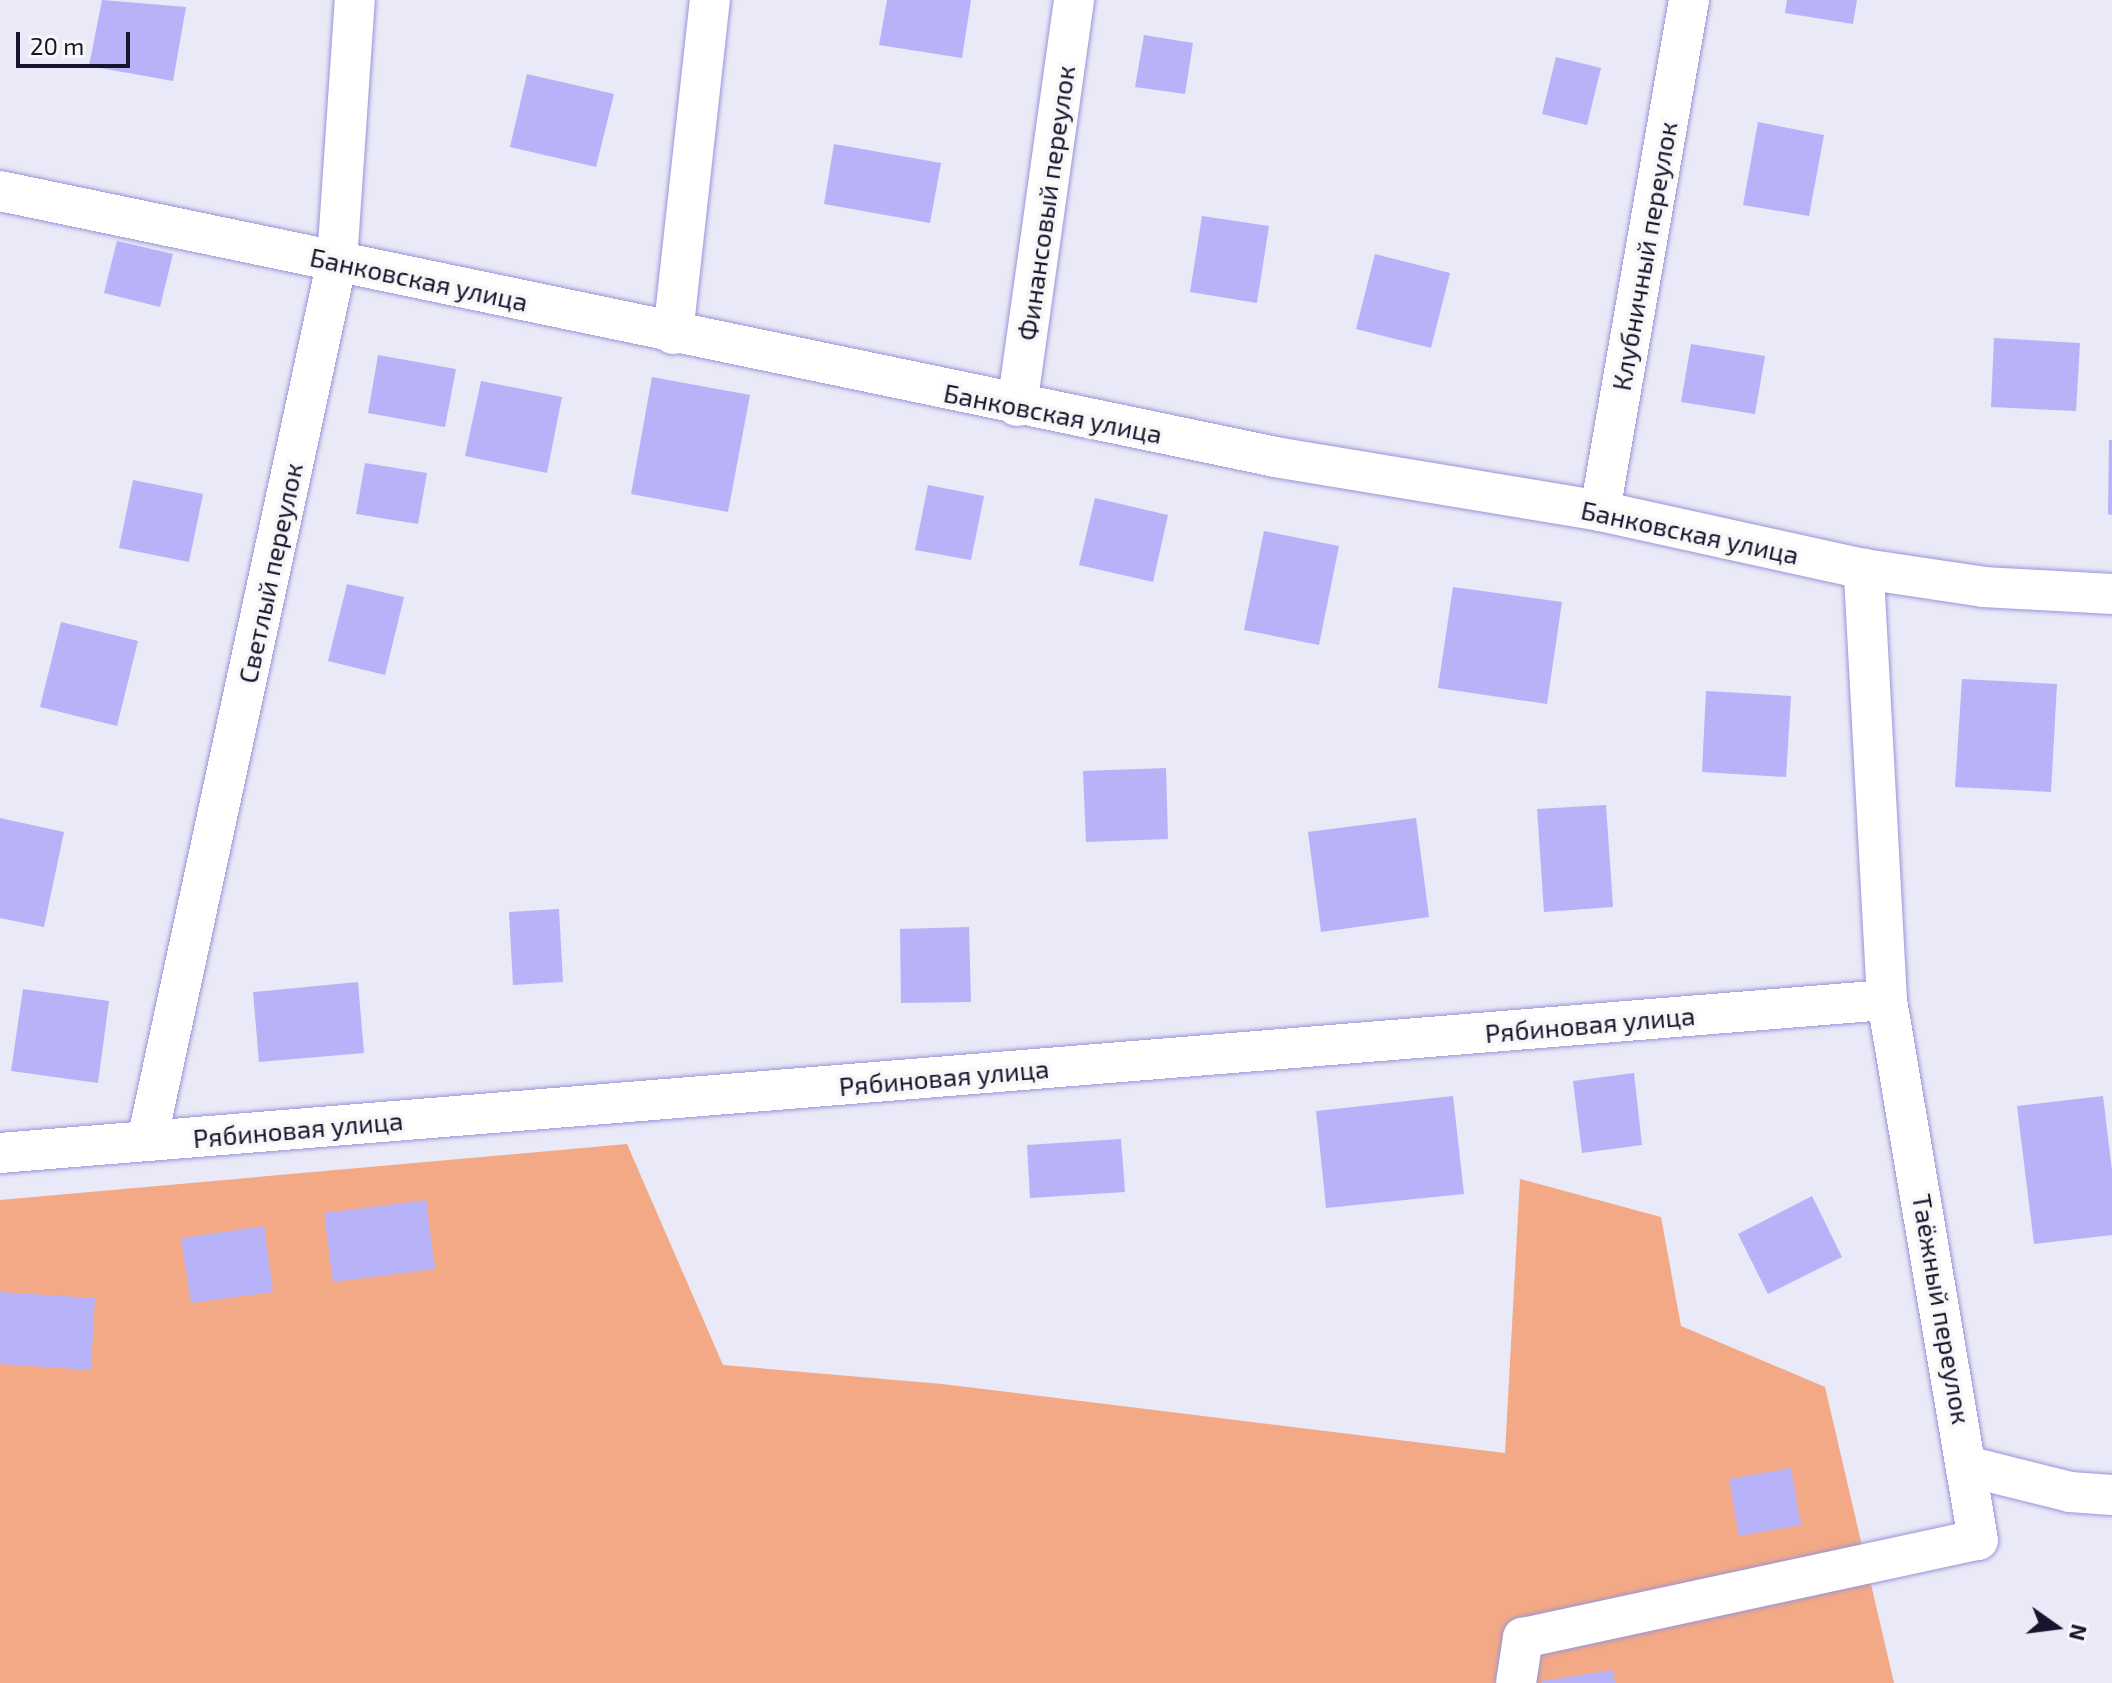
<!DOCTYPE html>
<meta charset="utf-8">
<style>
body{margin:0}
#map{position:relative;width:2112px;height:1683px;overflow:hidden;background:#e9e9f7;font-family:"Exo 2",sans-serif}
div>[style]{position:absolute}
.green>*{inset:0;background:#f3a985}
.building>*{inset:0;background:#b8b3f9}
.roads{filter:drop-shadow(0 0 2px #9994d8) drop-shadow(0 0 2px #9994d8)}
.minor>*{height:40px;margin:-20px;padding:0 20px;transform-origin:20px;border-radius:20px;background:#fff}
span{translate:-50% -50%;white-space:nowrap;text-align:center;line-height:1.15;-webkit-text-stroke:7px #f7f7f7;paint-order:stroke}
.street-label{font-size:26px;color:#17142e}
.north{position:absolute;left:2016px;top:1587px;width:80px;height:80px;-webkit-text-stroke:6px #f7f7f7;paint-order:stroke;rotate:104deg;font-size:22px;font-weight:700;line-height:32px;text-align:center;color:#17142e}
.north::after{content:'';display:block;margin:auto;width:28px;height:36px;background:#17142e;clip-path:polygon(50% 0,100% 100%,50% 72%,0 100%)}
.scale{position:absolute;left:16px;top:32px;width:114px;height:36px;box-sizing:border-box;border:4px solid #17142e;border-top:0;padding-left:10px;font-size:24px;line-height:28px;white-space:nowrap;color:#17142e;-webkit-text-stroke:6px #f7f7f7;paint-order:stroke}
</style>
<div id="map">
<div class="green">
<div style="clip-path:polygon(627px 1144px,723px 1365px,942px 1384px,1505px 1453px,1520px 1179px,1661px 1217px,1681px 1326px,1825px 1387px,1894px 1683px,0 1683px,0 1200px)"></div>
</div>
<div class="building">
<div style="clip-path:polygon(102px 0,186px 7px,173px 81px,89px 66px)"></div>
<div style="clip-path:polygon(887px 0,971px 0,962px 58px,879px 45px)"></div>
<div style="clip-path:polygon(1787px 0,1857px 0,1853px 24px,1785px 13px)"></div>
<div style="clip-path:polygon(1144px 35px,1193px 43px,1185px 94px,1135px 87px)"></div>
<div style="clip-path:polygon(1556px 57px,1601px 68px,1587px 125px,1542px 114px)"></div>
<div style="clip-path:polygon(527px 74px,614px 94px,596px 167px,510px 147px)"></div>
<div style="clip-path:polygon(1758px 122px,1824px 135px,1809px 216px,1743px 205px)"></div>
<div style="clip-path:polygon(834px 144px,941px 163px,930px 223px,824px 204px)"></div>
<div style="clip-path:polygon(1202px 216px,1269px 226px,1257px 303px,1190px 292px)"></div>
<div style="clip-path:polygon(117px 241px,173px 254px,160px 307px,104px 293px)"></div>
<div style="clip-path:polygon(1375px 254px,1450px 273px,1431px 348px,1356px 329px)"></div>
<div style="clip-path:polygon(1994px 338px,2080px 343px,2076px 411px,1991px 407px)"></div>
<div style="clip-path:polygon(1691px 344px,1765px 356px,1755px 414px,1681px 402px)"></div>
<div style="clip-path:polygon(378px 355px,456px 369px,445px 427px,368px 413px)"></div>
<div style="clip-path:polygon(652px 377px,750px 395px,728px 512px,631px 494px)"></div>
<div style="clip-path:polygon(481px 381px,562px 397px,547px 473px,465px 456px)"></div>
<div style="clip-path:polygon(2109px 440px,2112px 440px,2112px 515px,2108px 514px)"></div>
<div style="clip-path:polygon(365px 463px,427px 473px,418px 524px,356px 514px)"></div>
<div style="clip-path:polygon(133px 480px,203px 494px,189px 562px,119px 548px)"></div>
<div style="clip-path:polygon(928px 485px,984px 496px,971px 560px,915px 550px)"></div>
<div style="clip-path:polygon(1095px 498px,1168px 515px,1153px 582px,1079px 565px)"></div>
<div style="clip-path:polygon(1264px 531px,1339px 546px,1319px 645px,1244px 630px)"></div>
<div style="clip-path:polygon(347px 584px,404px 597px,385px 675px,328px 661px)"></div>
<div style="clip-path:polygon(1453px 587px,1562px 602px,1547px 704px,1438px 688px)"></div>
<div style="clip-path:polygon(61px 622px,138px 641px,117px 726px,40px 707px)"></div>
<div style="clip-path:polygon(1962px 679px,2057px 684px,2051px 792px,1955px 787px)"></div>
<div style="clip-path:polygon(1706px 691px,1791px 696px,1786px 777px,1702px 772px)"></div>
<div style="clip-path:polygon(1166px 768px,1168px 839px,1086px 842px,1083px 771px)"></div>
<div style="clip-path:polygon(1606px 805px,1613px 907px,1544px 912px,1537px 809px)"></div>
<div style="clip-path:polygon(0 818px,64px 832px,44px 927px,0 918px)"></div>
<div style="clip-path:polygon(1416px 818px,1429px 917px,1321px 932px,1308px 832px)"></div>
<div style="clip-path:polygon(559px 909px,563px 982px,513px 985px,509px 912px)"></div>
<div style="clip-path:polygon(969px 927px,971px 1002px,901px 1003px,900px 929px)"></div>
<div style="clip-path:polygon(358px 982px,364px 1053px,259px 1062px,253px 992px)"></div>
<div style="clip-path:polygon(23px 989px,109px 1001px,98px 1083px,11px 1071px)"></div>
<div style="clip-path:polygon(1634px 1073px,1642px 1145px,1582px 1153px,1573px 1081px)"></div>
<div style="clip-path:polygon(1453px 1096px,1464px 1194px,1326px 1208px,1316px 1111px)"></div>
<div style="clip-path:polygon(2103px 1096px,2112px 1171px,2112px 1235px,2034px 1244px,2017px 1106px)"></div>
<div style="clip-path:polygon(1121px 1139px,1125px 1192px,1030px 1198px,1027px 1145px)"></div>
<div style="clip-path:polygon(1812px 1196px,1842px 1257px,1768px 1294px,1738px 1234px)"></div>
<div style="clip-path:polygon(426px 1200px,435px 1269px,333px 1282px,324px 1213px)"></div>
<div style="clip-path:polygon(264px 1226px,273px 1292px,191px 1303px,181px 1238px)"></div>
<div style="clip-path:polygon(0 1292px,95px 1298px,91px 1370px,0 1364px)"></div>
<div style="clip-path:polygon(1791px 1468px,1801px 1525px,1739px 1536px,1729px 1479px)"></div>
<div style="clip-path:polygon(1613px 1670px,1615px 1683px,1541px 1683px,1541px 1681px)"></div>
</div>
<div class="roads">
<div class="minor">
<div style="left:0;top:191px;width:1302px;rotate:11.78deg"></div>
<div style="left:1275px;top:457px;width:329px;rotate:9.4deg"></div>
<div style="left:1600px;top:511px;width:270px;rotate:12.4deg"></div>
<div style="left:1864px;top:569px;width:121px;rotate:8.5deg"></div>
<div style="left:1984px;top:587px;width:128px;rotate:3.1deg"></div>
<div style="left:673px;top:334px;width:336px;rotate:-83.7deg"></div>
<div style="left:1017px;top:406px;width:410px;rotate:-82deg"></div>
<div style="left:1600px;top:511px;width:519px;rotate:-80.12deg"></div>
<div style="left:147px;top:1141px;width:900px;rotate:-77.82deg"></div>
<div style="left:337px;top:261px;width:262px;rotate:-86.1deg"></div>
<div style="left:0;top:1153px;width:1893px;rotate:-4.64deg"></div>
<div style="left:1970px;top:1467px;width:103px;rotate:14deg"></div>
<div style="left:2070px;top:1492px;width:42px;rotate:4.1deg"></div>
<div style="left:1516px;top:1683px;width:46px;rotate:-81.2deg"></div>
<div style="left:1523px;top:1638px;width:465px;rotate:-12.2deg"></div>
<div style="left:1978px;top:1540px;width:548px;rotate:-99.57deg"></div>
<div style="left:1887px;top:1000px;width:432px;rotate:-93.1deg"></div>
</div>
</div>
<div class="street-label">
<span style="left:1046px;top:203px;rotate:-82deg">Финансовый переулок</span>
<span style="left:1644px;top:256px;rotate:-80deg">Клубничный переулок</span>
<span style="left:419px;top:279px;rotate:12deg">Банковская улица</span>
<span style="left:1053px;top:413px;rotate:11deg">Банковская улица</span>
<span style="left:1690px;top:532px;rotate:12deg">Банковская улица</span>
<span style="left:270px;top:573px;rotate:-78deg">Светлый переулок</span>
<span style="left:1590px;top:1024px;rotate:-5deg">Рябиновая улица</span>
<span style="left:944px;top:1077px;rotate:-5deg">Рябиновая улица</span>
<span style="left:298px;top:1129px;rotate:-5deg">Рябиновая улица</span>
<span style="left:1942px;top:1309px;rotate:80deg">Таёжный переулок</span>
</div>
<div class="north">N</div>
<div class="scale">20 m</div>
</div>
